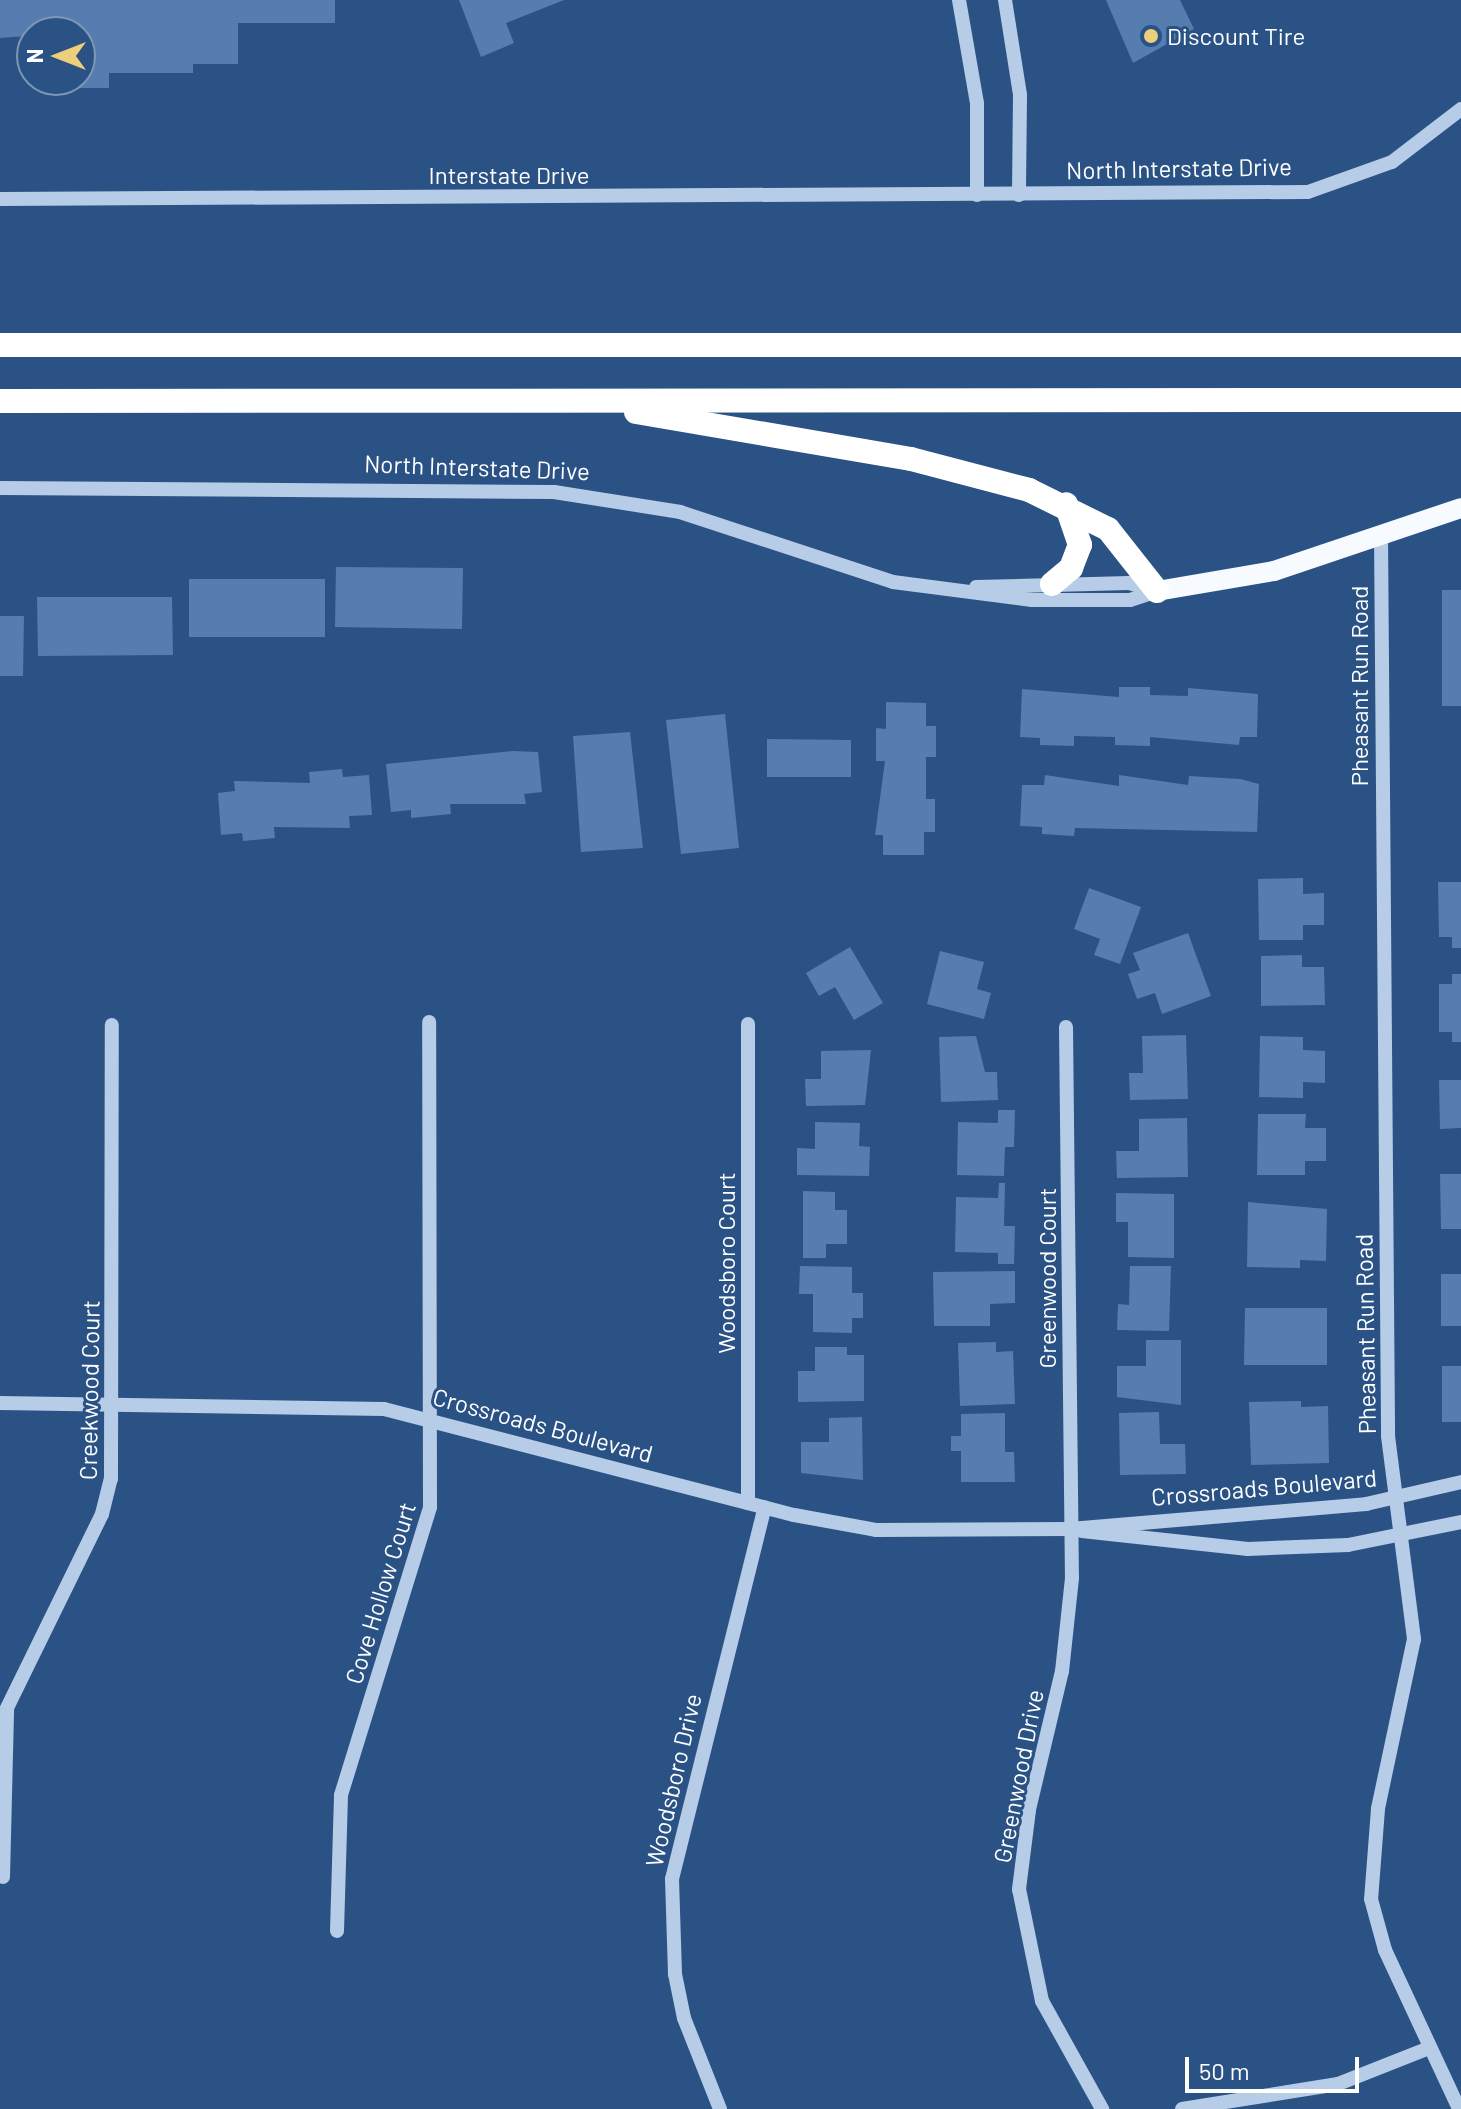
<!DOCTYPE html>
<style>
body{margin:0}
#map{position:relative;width:1461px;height:2109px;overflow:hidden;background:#2a5285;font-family:Barlow,sans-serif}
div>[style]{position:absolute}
.building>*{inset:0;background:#567daf}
.minor>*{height:14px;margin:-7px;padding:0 7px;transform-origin:7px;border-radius:7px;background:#b6cce7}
.major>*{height:20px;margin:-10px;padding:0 10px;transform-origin:10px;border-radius:10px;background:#f7fafe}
.highway>*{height:24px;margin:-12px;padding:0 12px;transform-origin:12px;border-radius:12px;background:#fff}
.dots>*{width:22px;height:22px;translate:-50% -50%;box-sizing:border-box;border:4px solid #2a5285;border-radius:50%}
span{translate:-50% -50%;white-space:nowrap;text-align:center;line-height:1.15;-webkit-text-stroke:6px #2a5285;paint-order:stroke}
.poi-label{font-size:24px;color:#fff}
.left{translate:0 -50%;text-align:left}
.street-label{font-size:24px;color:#fff}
.north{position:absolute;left:16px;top:16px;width:80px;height:80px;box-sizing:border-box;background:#2a5285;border:2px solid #7f97b6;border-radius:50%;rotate:270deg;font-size:22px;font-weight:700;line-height:32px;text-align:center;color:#fff}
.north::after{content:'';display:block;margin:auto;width:28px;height:36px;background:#edce7d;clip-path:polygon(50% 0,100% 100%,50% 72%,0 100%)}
.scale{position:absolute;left:1185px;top:2057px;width:174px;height:36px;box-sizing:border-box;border:4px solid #fff;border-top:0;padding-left:10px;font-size:24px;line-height:28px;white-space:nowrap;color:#fff;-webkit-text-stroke:6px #2a5285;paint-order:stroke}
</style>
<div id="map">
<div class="building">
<div style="clip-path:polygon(0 0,335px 0,335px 23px,238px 23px,238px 64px,193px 64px,193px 73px,109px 73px,109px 88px,63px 88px,63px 80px,80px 80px,80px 32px,0 38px)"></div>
<div style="clip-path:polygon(459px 0,564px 0,506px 23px,514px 43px,481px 57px)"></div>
<div style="clip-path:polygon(1106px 0,1180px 0,1194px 29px,1133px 63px)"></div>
<div style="clip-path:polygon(336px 567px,463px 568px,462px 629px,335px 627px)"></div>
<div style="clip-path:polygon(189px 579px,325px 579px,325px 637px,189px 637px)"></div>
<div style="clip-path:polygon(1442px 590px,1461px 590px,1461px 706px,1442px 706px)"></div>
<div style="clip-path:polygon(37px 597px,172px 597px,173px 655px,38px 656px)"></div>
<div style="clip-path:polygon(0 616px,24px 616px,23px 676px,0 676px)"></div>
<div style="clip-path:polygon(1119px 687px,1150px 687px,1150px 695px,1188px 696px,1188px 688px,1258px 694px,1257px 737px,1240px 737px,1239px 745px,1150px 737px,1150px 746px,1115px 745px,1115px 737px,1074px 736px,1074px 746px,1040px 745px,1040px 738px,1020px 737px,1022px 689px,1119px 697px)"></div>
<div style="clip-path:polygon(886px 702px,926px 703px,926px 726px,936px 726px,936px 757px,926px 757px,926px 799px,935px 799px,935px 832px,924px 832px,924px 855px,883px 855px,883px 835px,875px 835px,885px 761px,876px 761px,876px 728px,886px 729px)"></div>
<div style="clip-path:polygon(725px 714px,739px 848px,681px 854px,666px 720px)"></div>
<div style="clip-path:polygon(630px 732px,643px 848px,581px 852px,573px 736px)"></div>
<div style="clip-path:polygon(767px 739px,851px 740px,851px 777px,767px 777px)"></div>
<div style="clip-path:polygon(513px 751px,538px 752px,542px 792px,524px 794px,526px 804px,450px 804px,451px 814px,411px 818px,411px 810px,391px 812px,386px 764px)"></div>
<div style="clip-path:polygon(342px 769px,343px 777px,369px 775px,372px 815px,349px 816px,350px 828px,274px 827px,275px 838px,243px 841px,242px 833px,221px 835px,218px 793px,235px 791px,234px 781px,310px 783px,309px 772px)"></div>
<div style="clip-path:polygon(1045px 775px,1119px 786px,1119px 775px,1188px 785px,1189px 776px,1240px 779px,1259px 784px,1257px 832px,1075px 828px,1074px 836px,1042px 834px,1042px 827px,1020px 826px,1022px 785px,1044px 785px)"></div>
<div style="clip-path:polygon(1303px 878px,1303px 894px,1324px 893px,1324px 925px,1303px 925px,1303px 940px,1259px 940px,1258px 879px)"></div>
<div style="clip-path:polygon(1438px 882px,1461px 882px,1461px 948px,1452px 948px,1452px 937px,1439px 937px)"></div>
<div style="clip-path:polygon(1089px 888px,1141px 907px,1120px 964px,1094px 955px,1100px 939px,1074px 929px)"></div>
<div style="clip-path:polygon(1188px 933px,1211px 996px,1162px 1014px,1155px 993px,1137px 999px,1128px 974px,1140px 970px,1133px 953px)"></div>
<div style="clip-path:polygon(850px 947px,883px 1003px,854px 1020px,835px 987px,819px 996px,806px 973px)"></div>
<div style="clip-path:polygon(940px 951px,984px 962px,977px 989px,991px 993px,984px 1019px,927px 1004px)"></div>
<div style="clip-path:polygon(1302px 955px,1302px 967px,1324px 967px,1325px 1005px,1261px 1006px,1261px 956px)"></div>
<div style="clip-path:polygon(1452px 974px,1461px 974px,1461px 1042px,1452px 1042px,1452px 1032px,1439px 1032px,1439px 984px,1452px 984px)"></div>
<div style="clip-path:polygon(1186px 1035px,1188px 1099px,1130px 1100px,1129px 1073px,1143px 1073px,1142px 1036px)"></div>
<div style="clip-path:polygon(976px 1036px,985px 1072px,997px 1072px,998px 1100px,941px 1102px,939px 1037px)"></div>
<div style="clip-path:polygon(1260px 1036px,1303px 1037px,1303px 1050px,1325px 1051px,1325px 1083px,1303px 1082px,1303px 1098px,1259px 1097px)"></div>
<div style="clip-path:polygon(871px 1050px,865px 1105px,806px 1106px,805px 1079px,821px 1079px,821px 1051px)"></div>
<div style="clip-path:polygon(1439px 1080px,1461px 1080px,1461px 1128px,1440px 1129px)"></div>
<div style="clip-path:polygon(998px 1110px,1015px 1110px,1014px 1147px,1005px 1147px,1004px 1176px,957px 1175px,958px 1122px,998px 1123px)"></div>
<div style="clip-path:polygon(1258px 1114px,1306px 1114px,1305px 1128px,1326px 1128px,1326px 1161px,1305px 1161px,1305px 1175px,1257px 1175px)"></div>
<div style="clip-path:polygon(1187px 1118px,1188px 1177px,1117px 1178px,1116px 1151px,1139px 1151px,1139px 1119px)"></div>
<div style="clip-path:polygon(815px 1122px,860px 1123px,859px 1146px,870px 1147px,869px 1176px,797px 1175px,797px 1148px,815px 1149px)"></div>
<div style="clip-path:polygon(1440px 1174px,1461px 1174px,1461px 1229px,1441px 1229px)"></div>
<div style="clip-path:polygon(999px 1183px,1005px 1183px,1004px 1226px,1015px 1226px,1014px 1264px,998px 1264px,998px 1253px,955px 1252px,956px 1197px,998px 1198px)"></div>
<div style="clip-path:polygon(803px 1191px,835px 1192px,835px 1210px,847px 1210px,847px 1244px,826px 1244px,826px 1258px,803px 1258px)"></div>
<div style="clip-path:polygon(1116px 1193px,1174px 1194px,1174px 1258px,1128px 1257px,1128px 1222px,1116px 1222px)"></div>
<div style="clip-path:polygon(1248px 1202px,1327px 1209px,1326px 1261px,1300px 1260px,1300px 1268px,1247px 1267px)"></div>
<div style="clip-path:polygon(800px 1266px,852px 1267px,852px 1293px,863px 1293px,863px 1318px,852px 1318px,852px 1333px,813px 1332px,813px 1294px,799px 1294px)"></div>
<div style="clip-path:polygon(1130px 1266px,1171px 1266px,1169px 1331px,1117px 1330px,1118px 1304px,1129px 1305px)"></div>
<div style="clip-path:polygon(1015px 1271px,1015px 1303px,990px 1304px,990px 1326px,934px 1326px,933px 1272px)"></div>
<div style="clip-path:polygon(1441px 1274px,1461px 1274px,1461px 1326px,1441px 1326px)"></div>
<div style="clip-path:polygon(1245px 1308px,1327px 1308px,1327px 1365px,1244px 1365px)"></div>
<div style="clip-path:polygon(1146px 1340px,1181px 1340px,1181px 1405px,1117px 1397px,1117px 1366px,1146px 1366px)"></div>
<div style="clip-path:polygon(996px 1342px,996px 1352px,1013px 1351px,1015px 1404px,960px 1406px,958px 1343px)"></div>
<div style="clip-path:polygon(815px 1347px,847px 1347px,847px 1355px,864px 1355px,864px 1401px,798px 1402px,798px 1371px,815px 1371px)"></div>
<div style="clip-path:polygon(1442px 1366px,1461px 1366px,1461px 1422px,1442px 1422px)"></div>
<div style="clip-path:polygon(1301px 1401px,1301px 1407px,1328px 1406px,1329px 1463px,1251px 1465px,1249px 1402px)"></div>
<div style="clip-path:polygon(1159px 1412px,1160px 1444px,1185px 1444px,1186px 1474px,1120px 1475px,1119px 1413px)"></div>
<div style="clip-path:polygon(1005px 1413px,1005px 1452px,1014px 1452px,1015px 1482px,961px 1482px,961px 1451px,951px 1451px,951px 1436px,961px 1436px,961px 1414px)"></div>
<div style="clip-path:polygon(862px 1417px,863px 1480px,801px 1473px,801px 1442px,829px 1442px,829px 1418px)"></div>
</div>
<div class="minor">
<div style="left:959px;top:0;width:105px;rotate:80.1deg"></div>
<div style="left:977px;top:103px;width:92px;rotate:90deg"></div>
<div style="left:1005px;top:0;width:96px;rotate:81deg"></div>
<div style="left:1020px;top:95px;width:100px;rotate:90.6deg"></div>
<div style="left:0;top:199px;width:1308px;rotate:-0.31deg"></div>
<div style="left:1308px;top:192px;width:89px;rotate:-19.7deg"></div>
<div style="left:1392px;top:162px;width:87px;rotate:-37.5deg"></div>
<div style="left:0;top:488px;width:554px;rotate:0.41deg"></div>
<div style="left:554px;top:492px;width:128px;rotate:9deg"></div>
<div style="left:680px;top:512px;width:224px;rotate:18.2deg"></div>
<div style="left:893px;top:582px;width:140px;rotate:7.4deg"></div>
<div style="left:1032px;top:600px;width:98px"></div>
<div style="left:1130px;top:600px;width:28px;rotate:-18deg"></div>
<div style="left:1381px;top:535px;width:901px;rotate:89.55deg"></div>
<div style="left:1388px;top:1436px;width:205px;rotate:82.7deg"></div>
<div style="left:1414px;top:1639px;width:174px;rotate:102deg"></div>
<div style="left:1378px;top:1809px;width:90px;rotate:94.4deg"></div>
<div style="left:1371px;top:1899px;width:53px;rotate:74.6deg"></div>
<div style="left:1385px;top:1950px;width:175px;rotate:65deg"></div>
<div style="left:976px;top:587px;width:153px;rotate:-1.5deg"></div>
<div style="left:1129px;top:583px;width:26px;rotate:16deg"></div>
<div style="left:748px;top:1024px;width:479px;rotate:90deg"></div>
<div style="left:1066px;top:1027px;width:551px;rotate:89.38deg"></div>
<div style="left:1072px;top:1578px;width:94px;rotate:96.1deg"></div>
<div style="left:1062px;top:1671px;width:143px;rotate:103.4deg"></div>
<div style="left:1029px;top:1810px;width:80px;rotate:97.2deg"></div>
<div style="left:1019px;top:1889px;width:114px;rotate:78.4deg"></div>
<div style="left:1042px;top:2001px;width:124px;rotate:60.9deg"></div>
<div style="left:0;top:1403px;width:384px;rotate:0.9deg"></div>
<div style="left:384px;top:1409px;width:423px;rotate:14.5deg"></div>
<div style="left:794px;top:1515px;width:83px;rotate:10.4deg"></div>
<div style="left:876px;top:1530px;width:194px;rotate:-0.3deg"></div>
<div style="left:1070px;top:1529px;width:297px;rotate:-4.8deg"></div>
<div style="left:1366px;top:1504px;width:98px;rotate:-13deg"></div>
<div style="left:1082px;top:1531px;width:167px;rotate:6.2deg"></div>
<div style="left:1248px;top:1549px;width:100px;rotate:-2.3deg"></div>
<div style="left:1348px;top:1545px;width:115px;rotate:-11.5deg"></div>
<div style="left:3px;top:1877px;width:169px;rotate:-88.6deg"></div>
<div style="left:7px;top:1708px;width:216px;rotate:-63.9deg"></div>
<div style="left:102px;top:1514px;width:36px;rotate:-76deg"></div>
<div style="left:111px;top:1479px;width:454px;rotate:-89.9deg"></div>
<div style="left:337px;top:1931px;width:136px;rotate:-88.3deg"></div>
<div style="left:341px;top:1795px;width:301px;rotate:-72.8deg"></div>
<div style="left:430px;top:1507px;width:485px;rotate:-90.1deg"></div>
<div style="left:720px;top:2109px;width:98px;rotate:-111.6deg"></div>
<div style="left:684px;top:2018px;width:45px;rotate:-101.6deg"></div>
<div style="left:675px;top:1974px;width:95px;rotate:-91.8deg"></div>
<div style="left:672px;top:1879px;width:383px;rotate:-76deg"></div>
<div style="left:1182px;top:2109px;width:158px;rotate:-9.1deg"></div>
<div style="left:1338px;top:2084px;width:98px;rotate:-21.6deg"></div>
</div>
<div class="major">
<div style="left:1157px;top:591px;width:119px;rotate:-9.7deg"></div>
<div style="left:1274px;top:571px;width:197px;rotate:-18.6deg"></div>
</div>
<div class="highway">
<div style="left:0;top:345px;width:1461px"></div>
<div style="left:0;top:401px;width:1461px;rotate:-0.04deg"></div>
<div style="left:636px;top:412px;width:279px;rotate:9.7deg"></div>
<div style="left:911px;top:459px;width:122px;rotate:14.7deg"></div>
<div style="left:1029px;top:490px;width:88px;rotate:26.3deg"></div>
<div style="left:1108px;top:529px;width:79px;rotate:51.7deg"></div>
<div style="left:1052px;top:584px;width:25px;rotate:-40deg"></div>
<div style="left:1071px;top:568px;width:25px;rotate:-69deg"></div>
<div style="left:1080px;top:545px;width:43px;rotate:-108.9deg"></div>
</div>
<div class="dots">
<div style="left:1151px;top:36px;background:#edce7d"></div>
</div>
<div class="poi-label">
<span class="left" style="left:1167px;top:36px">Discount Tire</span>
</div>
<div class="street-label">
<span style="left:1179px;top:168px;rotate:-1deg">North Interstate Drive</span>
<span style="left:509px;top:175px">Interstate Drive</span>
<span style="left:477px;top:467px;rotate:2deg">North Interstate Drive</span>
<span style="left:1359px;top:686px;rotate:-90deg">Pheasant Run Road</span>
<span style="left:726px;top:1263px;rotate:-90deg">Woodsboro Court</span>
<span style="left:1047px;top:1278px;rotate:-90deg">Greenwood Court</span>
<span style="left:1365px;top:1334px;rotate:-91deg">Pheasant Run Road</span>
<span style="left:89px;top:1390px;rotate:-89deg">Creekwood Court</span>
<span style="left:543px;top:1425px;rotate:15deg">Crossroads Boulevard</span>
<span style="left:1264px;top:1487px;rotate:-5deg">Crossroads Boulevard</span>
<span style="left:380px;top:1593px;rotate:-73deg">Cove Hollow Court</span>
<span style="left:1018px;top:1776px;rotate:-79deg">Greenwood Drive</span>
<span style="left:673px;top:1780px;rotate:-77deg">Woodsboro Drive</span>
</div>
<div class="north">N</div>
<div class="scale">50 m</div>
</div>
